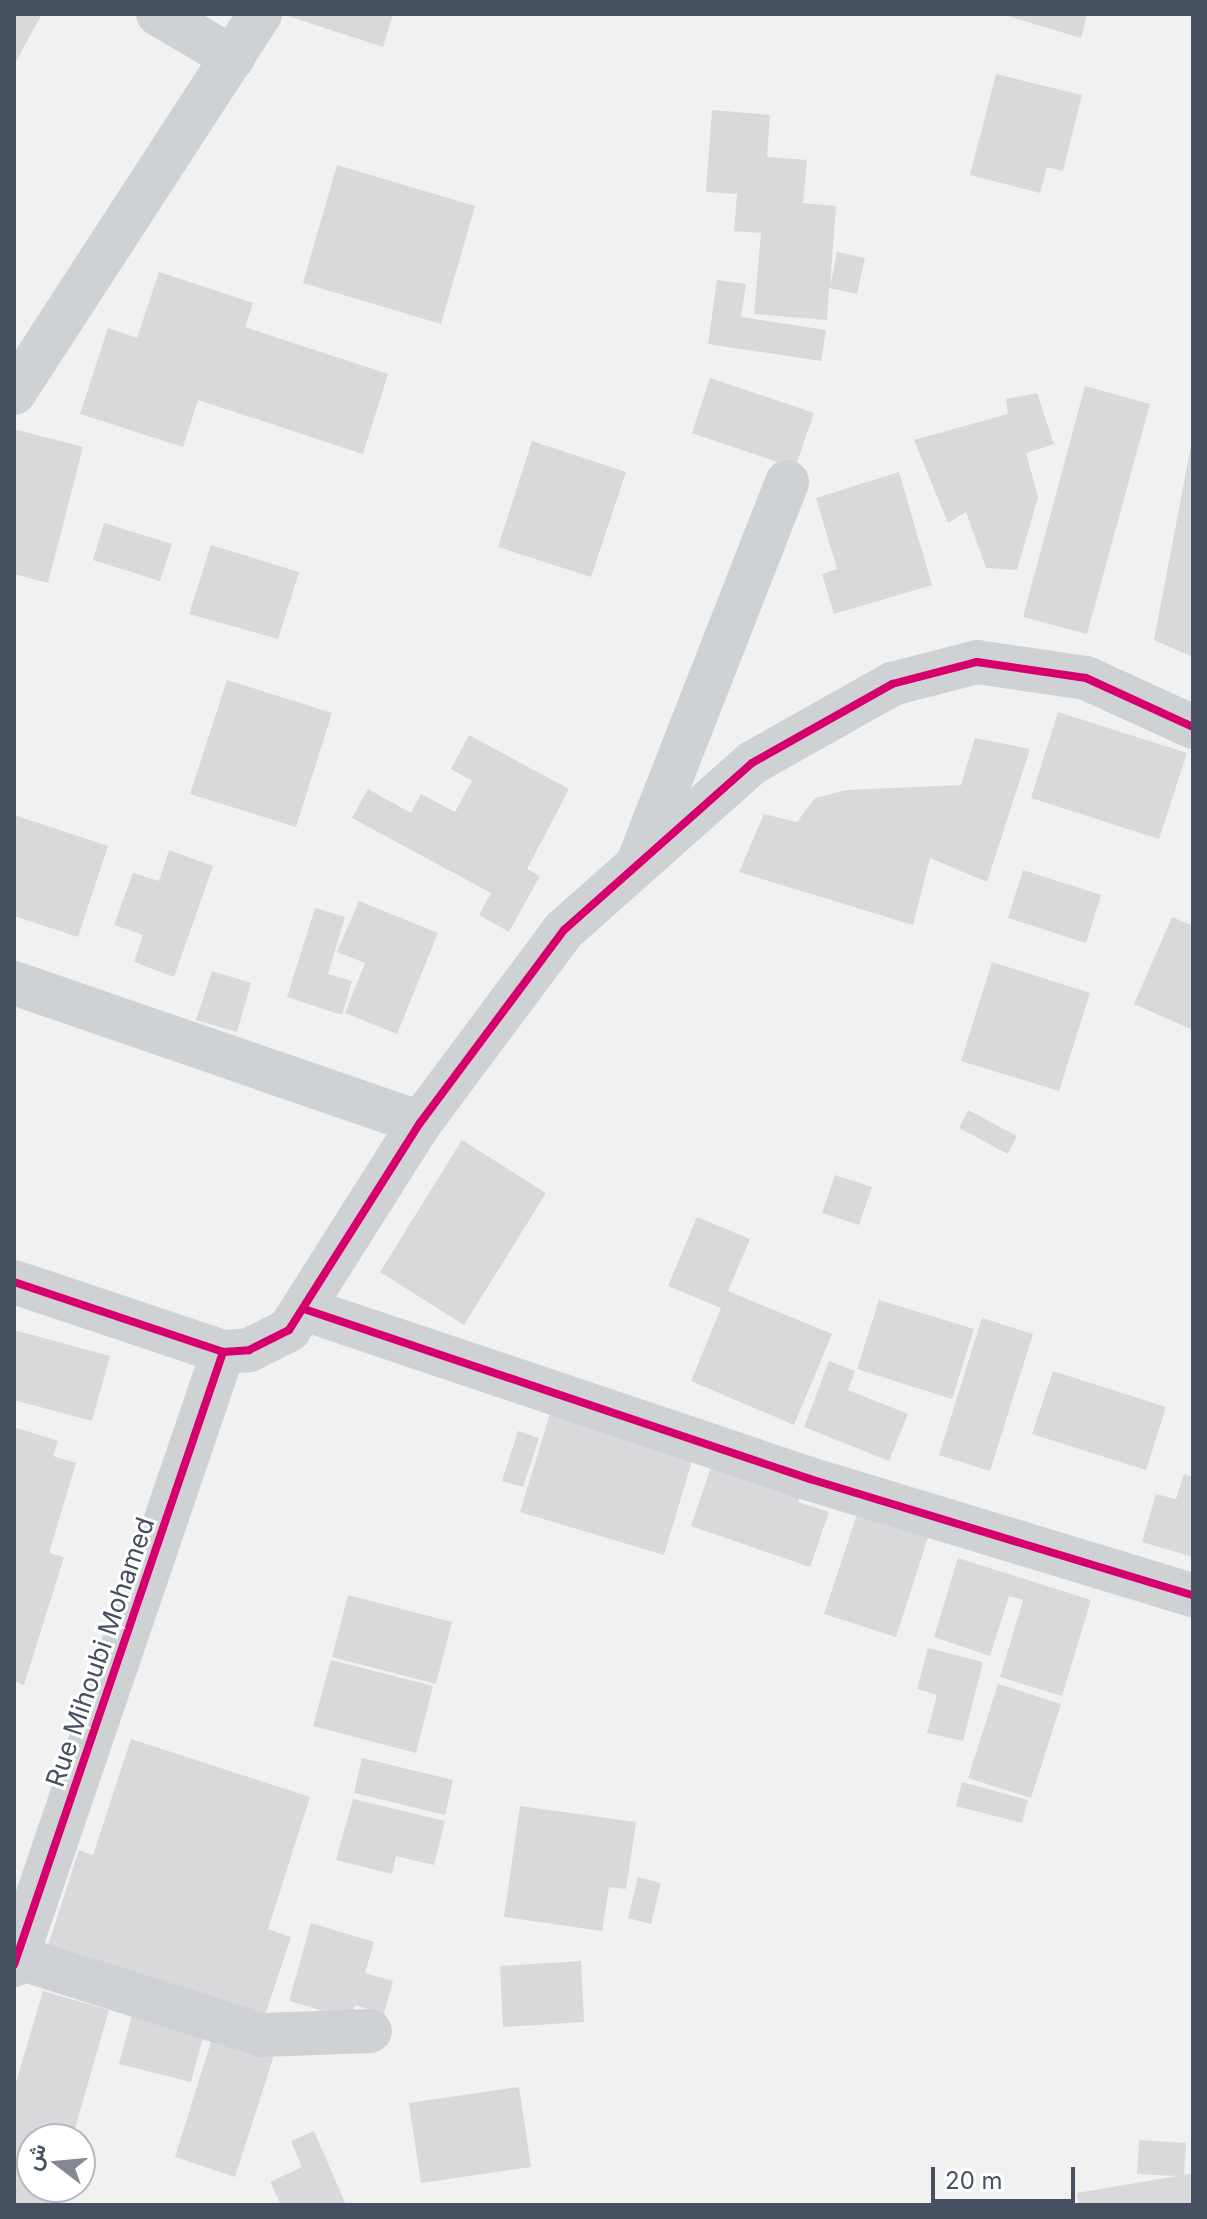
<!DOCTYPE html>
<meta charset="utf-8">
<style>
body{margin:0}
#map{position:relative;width:1207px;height:2219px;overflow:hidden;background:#f2f1f1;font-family:Inter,Vazirmatn,sans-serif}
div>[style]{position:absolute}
.building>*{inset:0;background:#d9d9db}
.minor>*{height:44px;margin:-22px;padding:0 22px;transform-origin:22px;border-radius:22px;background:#cfd2d5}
.cycleway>*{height:8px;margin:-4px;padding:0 4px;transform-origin:4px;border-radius:4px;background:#d6006c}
span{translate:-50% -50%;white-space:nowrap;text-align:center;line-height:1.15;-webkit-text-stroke:6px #fff;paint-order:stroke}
.street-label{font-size:26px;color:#475060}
.frame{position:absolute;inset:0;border:16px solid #475060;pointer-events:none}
.north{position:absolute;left:16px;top:2123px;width:80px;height:80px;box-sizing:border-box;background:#fff;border:2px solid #b5b9bf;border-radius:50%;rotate:286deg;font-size:22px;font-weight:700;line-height:32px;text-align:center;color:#475060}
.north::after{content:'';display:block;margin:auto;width:28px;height:36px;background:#838893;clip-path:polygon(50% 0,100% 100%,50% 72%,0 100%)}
.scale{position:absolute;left:931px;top:2167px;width:144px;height:36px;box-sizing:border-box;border:4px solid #475060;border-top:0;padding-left:10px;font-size:24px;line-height:28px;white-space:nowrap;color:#475060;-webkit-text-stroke:6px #fff;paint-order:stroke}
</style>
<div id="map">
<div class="building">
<div style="clip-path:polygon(14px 14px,42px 14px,14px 65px)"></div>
<div style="clip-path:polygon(282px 14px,393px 14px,383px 47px)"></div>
<div style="clip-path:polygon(1001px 14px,1087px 14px,1081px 38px)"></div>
<div style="clip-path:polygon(996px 74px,1082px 95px,1063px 171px,1047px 167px,1040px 193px,970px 175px)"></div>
<div style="clip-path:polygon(712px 110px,770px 115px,767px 157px,807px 160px,803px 203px,836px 206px,830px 287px,837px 252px,865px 258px,857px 294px,829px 288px,827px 320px,754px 314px,761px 233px,734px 231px,737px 194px,706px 192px)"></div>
<div style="clip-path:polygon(337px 165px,475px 206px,441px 324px,303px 283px)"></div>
<div style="clip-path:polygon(159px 272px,253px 303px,245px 327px,388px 374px,363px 454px,198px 400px,183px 447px,80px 414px,108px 328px,137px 338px)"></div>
<div style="clip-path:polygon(717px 280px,746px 284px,741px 317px,826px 330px,821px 361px,708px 344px)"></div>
<div style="clip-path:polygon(710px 378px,814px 413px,795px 468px,692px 433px)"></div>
<div style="clip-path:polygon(1085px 386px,1150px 404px,1087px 634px,1023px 617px)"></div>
<div style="clip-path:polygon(1037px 393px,1054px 444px,1026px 453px,1038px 497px,1017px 570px,986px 568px,966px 512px,948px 523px,914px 440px,1008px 414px,1006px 399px)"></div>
<div style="clip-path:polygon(14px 429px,83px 447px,48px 583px,14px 574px)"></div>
<div style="clip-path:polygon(1193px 435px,1193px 657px,1154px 640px)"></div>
<div style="clip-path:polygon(532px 441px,626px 472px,591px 577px,498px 547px)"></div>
<div style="clip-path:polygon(899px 472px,932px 585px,834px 614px,822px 574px,837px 569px,816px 498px)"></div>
<div style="clip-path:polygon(104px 523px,172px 544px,160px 581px,93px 560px)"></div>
<div style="clip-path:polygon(211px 545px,299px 572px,278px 639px,189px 614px)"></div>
<div style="clip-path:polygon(227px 680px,332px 713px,296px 827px,190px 794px)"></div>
<div style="clip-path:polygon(1058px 712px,1187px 753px,1159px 839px,1031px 798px)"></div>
<div style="clip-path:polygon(469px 735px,569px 789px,527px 869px,540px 876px,509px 932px,479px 915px,491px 893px,352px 818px,368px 789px,411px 813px,421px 794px,455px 812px,472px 781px,451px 769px)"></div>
<div style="clip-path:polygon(975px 738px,1030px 749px,987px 882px,930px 858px,913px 925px,739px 872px,764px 814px,797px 822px,815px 798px,846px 790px,961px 785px)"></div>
<div style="clip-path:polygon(14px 815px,108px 846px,78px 937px,14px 916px)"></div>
<div style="clip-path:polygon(169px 850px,213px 866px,174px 977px,134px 962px,143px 935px,114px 925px,133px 873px,159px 881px)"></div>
<div style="clip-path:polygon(1023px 870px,1101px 895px,1086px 943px,1008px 918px)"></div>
<div style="clip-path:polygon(359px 901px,438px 933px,397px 1034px,345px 1013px,365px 963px,337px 952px)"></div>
<div style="clip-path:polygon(315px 908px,345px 917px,328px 974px,352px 981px,342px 1015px,287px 997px)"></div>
<div style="clip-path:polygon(1172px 917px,1193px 926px,1193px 1030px,1134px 1004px)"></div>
<div style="clip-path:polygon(992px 962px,1090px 993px,1059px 1091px,961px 1061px)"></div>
<div style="clip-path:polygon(212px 971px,251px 983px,237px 1032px,196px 1020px)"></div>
<div style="clip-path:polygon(968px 1110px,1017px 1136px,1008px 1154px,959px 1128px)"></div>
<div style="clip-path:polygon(462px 1140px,546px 1193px,464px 1325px,380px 1272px)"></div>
<div style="clip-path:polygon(835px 1175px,872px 1187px,859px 1225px,822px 1213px)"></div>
<div style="clip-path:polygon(697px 1217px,750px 1239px,728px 1291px,832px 1334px,794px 1425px,691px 1381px,721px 1308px,668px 1286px)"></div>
<div style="clip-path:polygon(879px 1300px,974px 1329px,952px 1399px,857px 1369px)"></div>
<div style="clip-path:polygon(982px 1318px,1033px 1334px,990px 1471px,939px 1455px)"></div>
<div style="clip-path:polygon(14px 1330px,110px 1356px,92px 1421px,14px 1400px)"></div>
<div style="clip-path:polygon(829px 1361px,855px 1371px,848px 1390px,908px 1414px,889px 1461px,804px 1427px)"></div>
<div style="clip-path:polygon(1053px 1371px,1166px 1407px,1146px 1470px,1032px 1434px)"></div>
<div style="clip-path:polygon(554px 1401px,697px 1444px,664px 1555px,520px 1512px)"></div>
<div style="clip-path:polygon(14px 1427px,58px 1441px,53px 1456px,76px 1463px,49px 1553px,64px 1557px,24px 1685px,14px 1681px)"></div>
<div style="clip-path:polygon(518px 1431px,539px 1438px,523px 1487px,502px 1481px)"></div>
<div style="clip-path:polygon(713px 1461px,807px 1475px,798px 1502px,829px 1512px,810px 1567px,691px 1526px)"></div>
<div style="clip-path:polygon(1184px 1474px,1193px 1477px,1193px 1557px,1142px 1542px,1156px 1494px,1176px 1499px)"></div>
<div style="clip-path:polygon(859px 1508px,930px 1531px,896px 1637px,824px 1614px)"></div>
<div style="clip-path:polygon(958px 1558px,1091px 1600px,1062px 1696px,1000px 1677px,1023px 1600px,1009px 1596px,990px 1656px,934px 1637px)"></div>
<div style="clip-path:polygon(348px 1595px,452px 1622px,436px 1684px,332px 1657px)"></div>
<div style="clip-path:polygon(928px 1648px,983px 1662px,963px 1741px,927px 1733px,937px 1695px,917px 1689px)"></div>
<div style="clip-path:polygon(331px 1660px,433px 1686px,416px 1753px,313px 1726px)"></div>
<div style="clip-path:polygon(998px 1684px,1061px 1704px,1031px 1798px,968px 1778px)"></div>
<div style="clip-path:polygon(131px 1739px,310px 1797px,268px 1929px,291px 1937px,265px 2015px,48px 1945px,79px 1850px,93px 1855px)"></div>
<div style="clip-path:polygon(362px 1758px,453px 1780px,445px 1815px,354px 1793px)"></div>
<div style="clip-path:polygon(962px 1782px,1028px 1800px,1022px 1823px,956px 1806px)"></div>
<div style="clip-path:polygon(353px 1799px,445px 1821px,434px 1865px,396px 1856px,392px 1874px,336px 1860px)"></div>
<div style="clip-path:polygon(520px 1806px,636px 1822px,626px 1889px,609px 1887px,602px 1931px,504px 1917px)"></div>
<div style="clip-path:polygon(638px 1877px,661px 1883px,651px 1924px,628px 1918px)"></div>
<div style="clip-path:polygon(311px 1923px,374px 1942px,365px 1973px,393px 1981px,384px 2014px,355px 2005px,351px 2019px,289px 2001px)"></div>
<div style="clip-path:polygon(581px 1961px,584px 2022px,503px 2027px,500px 1966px)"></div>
<div style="clip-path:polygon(43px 1991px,109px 2010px,72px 2139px,32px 2139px,32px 2187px,58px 2187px,52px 2205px,14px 2205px,14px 2089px)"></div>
<div style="clip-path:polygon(132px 2015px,204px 2033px,191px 2082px,119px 2064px)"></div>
<div style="clip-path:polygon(214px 2032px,275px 2052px,235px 2177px,175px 2157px)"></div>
<div style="clip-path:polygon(519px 2087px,531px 2167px,421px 2183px,409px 2103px)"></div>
<div style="clip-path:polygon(314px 2131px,346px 2205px,281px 2205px,270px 2182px,302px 2167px,291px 2141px)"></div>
<div style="clip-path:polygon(1139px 2140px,1186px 2143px,1184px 2175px,1193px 2173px,1193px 2205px,1079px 2205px,1077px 2193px,1177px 2176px,1137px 2174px)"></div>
</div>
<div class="minor">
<div style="left:158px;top:14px;width:87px;rotate:30.4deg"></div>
<div style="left:14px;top:393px;width:452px;rotate:-57deg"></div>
<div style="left:639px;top:860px;width:406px;rotate:-68.6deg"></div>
<div style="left:14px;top:983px;width:429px;rotate:19deg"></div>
<div style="left:14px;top:1282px;width:220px;rotate:18.5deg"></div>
<div style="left:223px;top:1352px;width:26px;rotate:-4deg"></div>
<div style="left:249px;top:1350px;width:45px;rotate:-26.6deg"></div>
<div style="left:289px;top:1330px;width:245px;rotate:-57.7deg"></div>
<div style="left:420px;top:1123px;width:241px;rotate:-53.3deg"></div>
<div style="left:564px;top:930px;width:251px;rotate:-41.6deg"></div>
<div style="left:752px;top:763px;width:161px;rotate:-29.4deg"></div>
<div style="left:892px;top:684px;width:88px;rotate:-14.5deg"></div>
<div style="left:977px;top:662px;width:110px;rotate:8.4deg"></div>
<div style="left:1086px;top:678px;width:118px;rotate:24.6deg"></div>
<div style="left:307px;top:1310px;width:531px;rotate:18.57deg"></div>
<div style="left:810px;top:1479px;width:400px;rotate:16.9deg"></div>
<div style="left:16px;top:1957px;width:258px;rotate:17.6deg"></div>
<div style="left:262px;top:2035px;width:108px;rotate:-2.1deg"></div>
<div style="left:14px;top:1965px;width:648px;rotate:-71.17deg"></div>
</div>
<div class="cycleway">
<div style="left:14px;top:1282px;width:220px;rotate:18.5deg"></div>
<div style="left:223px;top:1352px;width:26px;rotate:-4deg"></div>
<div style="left:249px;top:1350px;width:45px;rotate:-26.6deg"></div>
<div style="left:289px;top:1330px;width:245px;rotate:-57.7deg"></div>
<div style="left:420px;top:1123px;width:241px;rotate:-53.3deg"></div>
<div style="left:564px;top:930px;width:251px;rotate:-41.6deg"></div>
<div style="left:752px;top:763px;width:161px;rotate:-29.4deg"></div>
<div style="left:892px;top:684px;width:88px;rotate:-14.5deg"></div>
<div style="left:977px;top:662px;width:110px;rotate:8.4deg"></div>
<div style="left:1086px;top:678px;width:118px;rotate:24.6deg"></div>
<div style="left:307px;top:1310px;width:531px;rotate:18.57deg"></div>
<div style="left:810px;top:1479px;width:400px;rotate:16.9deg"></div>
<div style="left:14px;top:1965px;width:648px;rotate:-71.17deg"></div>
</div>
<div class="street-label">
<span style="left:100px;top:1652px;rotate:-71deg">Rue Mihoubi Mohamed</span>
</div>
<div class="frame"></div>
<div class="north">ش</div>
<div class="scale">20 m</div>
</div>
